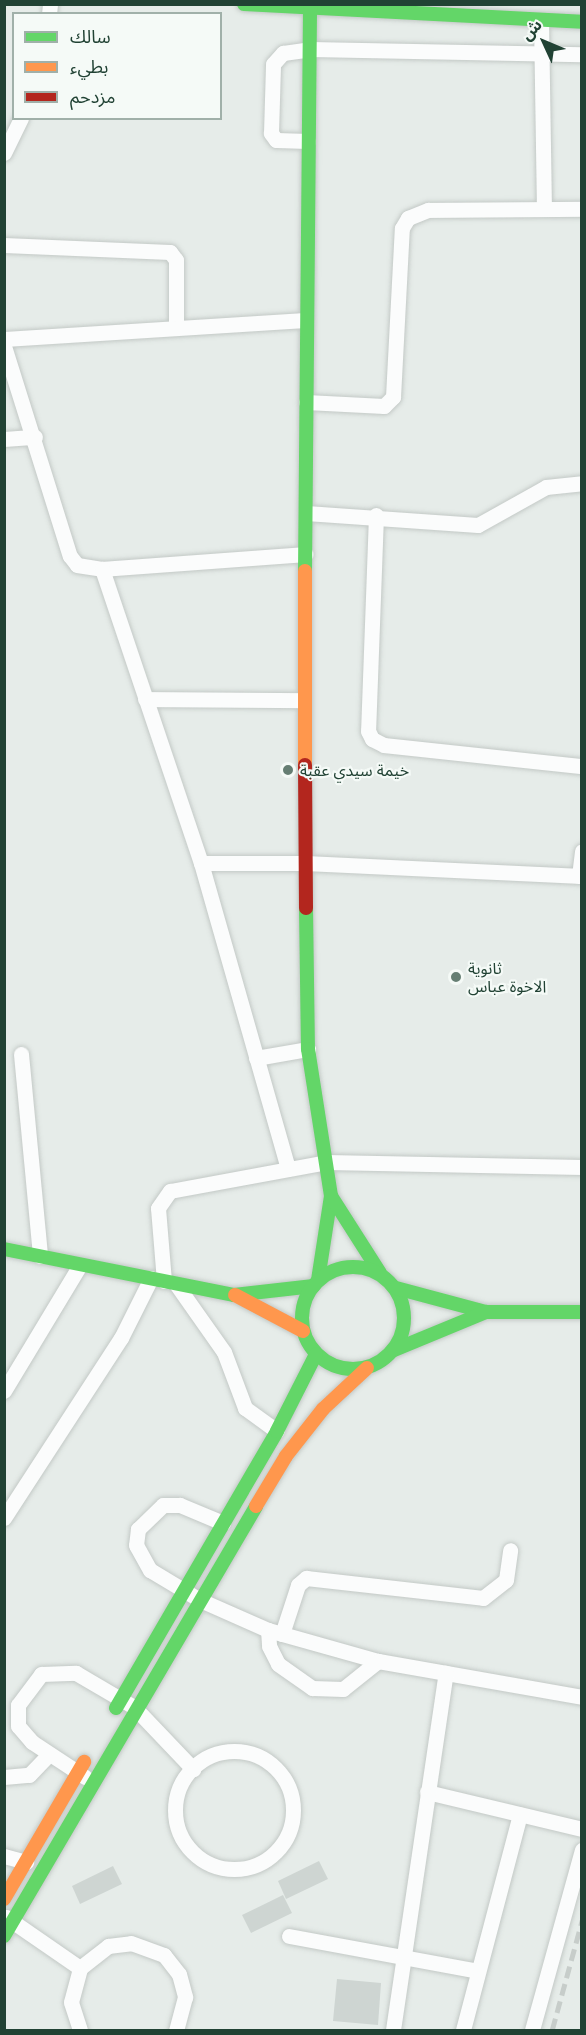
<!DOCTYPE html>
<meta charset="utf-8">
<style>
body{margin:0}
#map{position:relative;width:586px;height:2035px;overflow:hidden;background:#e6ece9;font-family:"Open Sans","Noto Sans Arabic",sans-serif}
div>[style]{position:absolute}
.building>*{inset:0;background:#ced5d2}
.roads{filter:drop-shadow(0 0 2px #c3c9c6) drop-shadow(0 0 2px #c3c9c6)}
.street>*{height:15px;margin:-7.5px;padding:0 7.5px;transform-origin:7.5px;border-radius:7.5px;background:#fbfcfc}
.street>.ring{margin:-7.5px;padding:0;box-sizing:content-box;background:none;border:15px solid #fbfcfc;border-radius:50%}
.fast>*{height:14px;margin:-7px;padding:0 7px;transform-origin:7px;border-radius:7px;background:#63d668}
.fast>.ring{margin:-7px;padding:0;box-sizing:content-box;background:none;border:14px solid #63d668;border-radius:50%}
.slow>*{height:14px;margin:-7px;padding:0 7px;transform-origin:7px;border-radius:7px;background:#ff974d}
.jam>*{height:14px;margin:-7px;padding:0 7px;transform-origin:7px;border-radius:7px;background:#b3261e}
.rail>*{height:4.5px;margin-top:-2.25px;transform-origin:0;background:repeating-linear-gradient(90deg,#c7cdca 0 12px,transparent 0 18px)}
.dots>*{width:16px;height:16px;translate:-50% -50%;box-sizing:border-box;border:3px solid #f5faf7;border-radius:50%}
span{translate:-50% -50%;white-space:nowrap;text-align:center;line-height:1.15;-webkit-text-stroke:4.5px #f5faf7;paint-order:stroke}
.poi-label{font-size:16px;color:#214234}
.left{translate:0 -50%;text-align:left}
.frame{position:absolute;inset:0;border:6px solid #214234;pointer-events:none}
.legend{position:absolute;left:12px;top:12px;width:210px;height:108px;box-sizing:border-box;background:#f5faf7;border:2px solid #a0b0a9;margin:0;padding:8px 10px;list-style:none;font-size:18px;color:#214234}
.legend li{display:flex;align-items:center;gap:12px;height:30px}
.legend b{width:30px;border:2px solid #a0b0a9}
.north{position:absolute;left:514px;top:12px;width:60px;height:60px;-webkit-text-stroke:4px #f5faf7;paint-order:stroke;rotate:314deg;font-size:16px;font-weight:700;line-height:24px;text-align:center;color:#214234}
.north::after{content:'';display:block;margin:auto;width:21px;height:27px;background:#214234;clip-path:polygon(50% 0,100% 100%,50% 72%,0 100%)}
</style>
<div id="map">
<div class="building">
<div style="clip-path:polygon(319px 1861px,328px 1879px,286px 1899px,278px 1881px)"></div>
<div style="clip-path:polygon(113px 1866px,122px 1884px,80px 1904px,72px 1886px)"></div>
<div style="clip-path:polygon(283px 1895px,292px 1913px,251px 1933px,242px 1915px)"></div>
<div style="clip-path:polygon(337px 1979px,381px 1983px,378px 2025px,333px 2021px)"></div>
</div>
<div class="roads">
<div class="street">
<div style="left:49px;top:14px;width:10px;rotate:-84deg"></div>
<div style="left:541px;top:20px;width:189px;rotate:89.1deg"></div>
<div style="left:308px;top:141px;width:32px;rotate:-178deg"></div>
<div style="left:276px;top:140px;width:9px;rotate:-126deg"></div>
<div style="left:271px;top:133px;width:69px;rotate:-88.3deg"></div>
<div style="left:273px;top:64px;width:15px;rotate:-48deg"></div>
<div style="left:283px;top:53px;width:27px;rotate:-8deg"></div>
<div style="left:310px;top:49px;width:272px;rotate:1.1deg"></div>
<div style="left:4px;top:153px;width:39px;rotate:-64deg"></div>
<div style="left:4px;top:245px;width:166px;rotate:2.4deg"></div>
<div style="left:170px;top:252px;width:10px;rotate:53deg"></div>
<div style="left:176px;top:260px;width:68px;rotate:90deg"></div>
<div style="left:4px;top:339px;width:302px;rotate:-3.6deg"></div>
<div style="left:4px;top:346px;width:220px;rotate:72.6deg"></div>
<div style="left:70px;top:556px;width:11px;rotate:52deg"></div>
<div style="left:77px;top:565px;width:25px;rotate:9deg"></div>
<div style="left:102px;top:569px;width:204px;rotate:-4.2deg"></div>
<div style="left:306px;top:402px;width:78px;rotate:2.9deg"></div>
<div style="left:384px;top:406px;width:13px;rotate:-45deg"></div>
<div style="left:393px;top:397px;width:169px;rotate:-87deg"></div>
<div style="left:402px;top:228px;width:12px;rotate:-59deg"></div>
<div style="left:408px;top:218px;width:22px;rotate:-22deg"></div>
<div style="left:428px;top:210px;width:154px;rotate:-0.4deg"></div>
<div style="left:4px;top:439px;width:31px;rotate:-4deg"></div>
<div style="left:306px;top:513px;width:172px;rotate:4deg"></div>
<div style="left:478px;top:525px;width:78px;rotate:-29.2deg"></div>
<div style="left:546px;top:487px;width:36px;rotate:-6deg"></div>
<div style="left:376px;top:515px;width:216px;rotate:92.1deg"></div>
<div style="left:368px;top:731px;width:9px;rotate:63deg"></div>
<div style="left:372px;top:739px;width:13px;rotate:27deg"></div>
<div style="left:384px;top:745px;width:199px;rotate:6.1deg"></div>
<div style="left:102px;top:569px;width:310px;rotate:71.4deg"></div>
<div style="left:201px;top:863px;width:318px;rotate:74.1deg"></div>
<div style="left:145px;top:699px;width:159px;rotate:0.4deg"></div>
<div style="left:201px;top:863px;width:104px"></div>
<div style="left:305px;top:863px;width:277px;rotate:2.7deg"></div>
<div style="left:579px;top:876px;width:25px;rotate:-83deg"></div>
<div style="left:21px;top:1054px;width:203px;rotate:84.6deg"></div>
<div style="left:256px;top:1058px;width:53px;rotate:-9.8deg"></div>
<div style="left:164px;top:1281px;width:73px;rotate:-94.7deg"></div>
<div style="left:158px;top:1208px;width:21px;rotate:-55deg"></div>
<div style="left:170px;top:1191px;width:159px;rotate:-10.5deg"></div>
<div style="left:326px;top:1162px;width:256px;rotate:1.1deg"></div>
<div style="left:176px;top:1284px;width:83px;rotate:54.8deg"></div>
<div style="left:224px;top:1352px;width:60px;rotate:69.4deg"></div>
<div style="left:245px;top:1408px;width:39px;rotate:36deg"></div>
<div style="left:4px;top:1391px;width:147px;rotate:-58.9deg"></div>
<div style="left:4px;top:1518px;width:215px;rotate:-57deg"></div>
<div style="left:121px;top:1338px;width:67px;rotate:-63.4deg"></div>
<div style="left:223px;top:1523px;width:47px;rotate:-157.3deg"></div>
<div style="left:180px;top:1505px;width:17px;rotate:180deg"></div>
<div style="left:163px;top:1505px;width:35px;rotate:136deg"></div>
<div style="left:138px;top:1529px;width:16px;rotate:97deg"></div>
<div style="left:136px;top:1545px;width:29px;rotate:61deg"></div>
<div style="left:150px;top:1570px;width:58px;rotate:31deg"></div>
<div style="left:200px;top:1600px;width:74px;rotate:23.8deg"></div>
<div style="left:268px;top:1630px;width:114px;rotate:15.7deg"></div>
<div style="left:378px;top:1661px;width:207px;rotate:10deg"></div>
<div style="left:268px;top:1630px;width:16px;rotate:86deg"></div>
<div style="left:269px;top:1646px;width:20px;rotate:63deg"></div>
<div style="left:278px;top:1664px;width:42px;rotate:35.2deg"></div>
<div style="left:312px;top:1688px;width:31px;rotate:2deg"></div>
<div style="left:343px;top:1689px;width:45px;rotate:-38.7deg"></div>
<div style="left:282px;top:1634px;width:52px;rotate:-71.9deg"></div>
<div style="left:298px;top:1585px;width:11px;rotate:-41deg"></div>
<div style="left:306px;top:1578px;width:178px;rotate:6.4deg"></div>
<div style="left:483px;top:1598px;width:29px;rotate:-38deg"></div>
<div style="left:506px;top:1580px;width:30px;rotate:-82deg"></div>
<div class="ring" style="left:175px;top:1751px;width:103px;height:103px"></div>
<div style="left:4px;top:1777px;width:25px;rotate:-5deg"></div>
<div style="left:29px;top:1775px;width:29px;rotate:-46deg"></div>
<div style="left:85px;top:1777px;width:64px;rotate:-146.6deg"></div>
<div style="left:32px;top:1742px;width:21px;rotate:-131deg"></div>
<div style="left:18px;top:1726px;width:21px;rotate:-90deg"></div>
<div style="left:18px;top:1705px;width:39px;rotate:-53deg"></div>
<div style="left:41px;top:1674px;width:35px;rotate:-2deg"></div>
<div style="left:76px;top:1673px;width:67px;rotate:30.4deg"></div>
<div style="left:134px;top:1707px;width:86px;rotate:46.4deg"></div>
<div style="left:427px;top:1792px;width:159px;rotate:13.4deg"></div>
<div style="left:4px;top:1856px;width:23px;rotate:15deg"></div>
<div style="left:6px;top:1917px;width:90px;rotate:34.6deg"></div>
<div style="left:289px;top:1936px;width:192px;rotate:10.5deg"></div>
<div style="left:80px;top:2030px;width:29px;rotate:-108deg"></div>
<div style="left:71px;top:2002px;width:35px;rotate:-75deg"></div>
<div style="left:80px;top:1968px;width:36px;rotate:-38deg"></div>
<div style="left:108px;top:1946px;width:23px;rotate:-7deg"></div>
<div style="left:131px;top:1943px;width:35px;rotate:20deg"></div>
<div style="left:164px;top:1955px;width:24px;rotate:52deg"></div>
<div style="left:179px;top:1974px;width:24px;rotate:75deg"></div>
<div style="left:185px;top:1997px;width:34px;rotate:105deg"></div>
<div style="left:393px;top:2030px;width:361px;rotate:-81.6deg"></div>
<div style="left:463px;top:2030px;width:223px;rotate:-75.2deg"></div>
<div style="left:532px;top:2030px;width:187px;rotate:-74.5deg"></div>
</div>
<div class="fast">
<div style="left:244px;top:4px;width:338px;rotate:3deg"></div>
<div style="left:305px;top:571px;width:565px;rotate:-89.49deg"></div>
<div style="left:306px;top:908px;width:141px;rotate:89.2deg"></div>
<div style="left:308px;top:1049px;width:149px;rotate:81.1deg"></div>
<div style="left:331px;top:1196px;width:85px;rotate:98.8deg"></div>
<div style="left:331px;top:1196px;width:91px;rotate:57.5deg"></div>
<div style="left:4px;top:1249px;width:235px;rotate:11.3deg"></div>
<div style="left:234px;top:1295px;width:80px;rotate:-6.5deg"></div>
<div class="ring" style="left:302px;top:1267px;width:88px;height:88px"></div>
<div style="left:396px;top:1288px;width:93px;rotate:14.9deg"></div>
<div style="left:486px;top:1312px;width:96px"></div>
<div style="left:394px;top:1350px;width:100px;rotate:-22.4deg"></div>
<div style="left:116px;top:1708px;width:320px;rotate:-59.8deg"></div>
<div style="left:277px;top:1431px;width:86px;rotate:-63.1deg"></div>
<div style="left:4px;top:1936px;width:498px;rotate:-59.6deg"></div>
</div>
<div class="slow">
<div style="left:305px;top:765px;width:194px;rotate:-90deg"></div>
<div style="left:235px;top:1295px;width:77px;rotate:27.9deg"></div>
<div style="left:256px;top:1506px;width:58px;rotate:-59deg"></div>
<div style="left:286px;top:1456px;width:60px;rotate:-51.8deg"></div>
<div style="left:323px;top:1409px;width:60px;rotate:-43deg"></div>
<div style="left:4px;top:1899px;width:159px;rotate:-59.7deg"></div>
</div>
<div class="jam">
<div style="left:305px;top:765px;width:143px;rotate:89.6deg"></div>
</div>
</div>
<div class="rail">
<div style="left:552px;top:2030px;width:114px;rotate:-74.7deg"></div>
</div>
<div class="dots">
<div style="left:288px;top:770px;background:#667e73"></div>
<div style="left:456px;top:977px;background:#667e73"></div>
</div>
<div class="poi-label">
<span class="left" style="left:300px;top:770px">خيمة سيدي عقبة</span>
<span class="left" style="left:468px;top:977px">ثانوية<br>الاخوة عباس</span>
</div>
<div class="frame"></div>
<ul class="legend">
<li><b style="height:8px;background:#63d668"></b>سالك</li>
<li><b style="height:8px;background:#ff974d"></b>بطيء</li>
<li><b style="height:8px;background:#b3261e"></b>مزدحم</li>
</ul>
<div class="north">ش</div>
</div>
